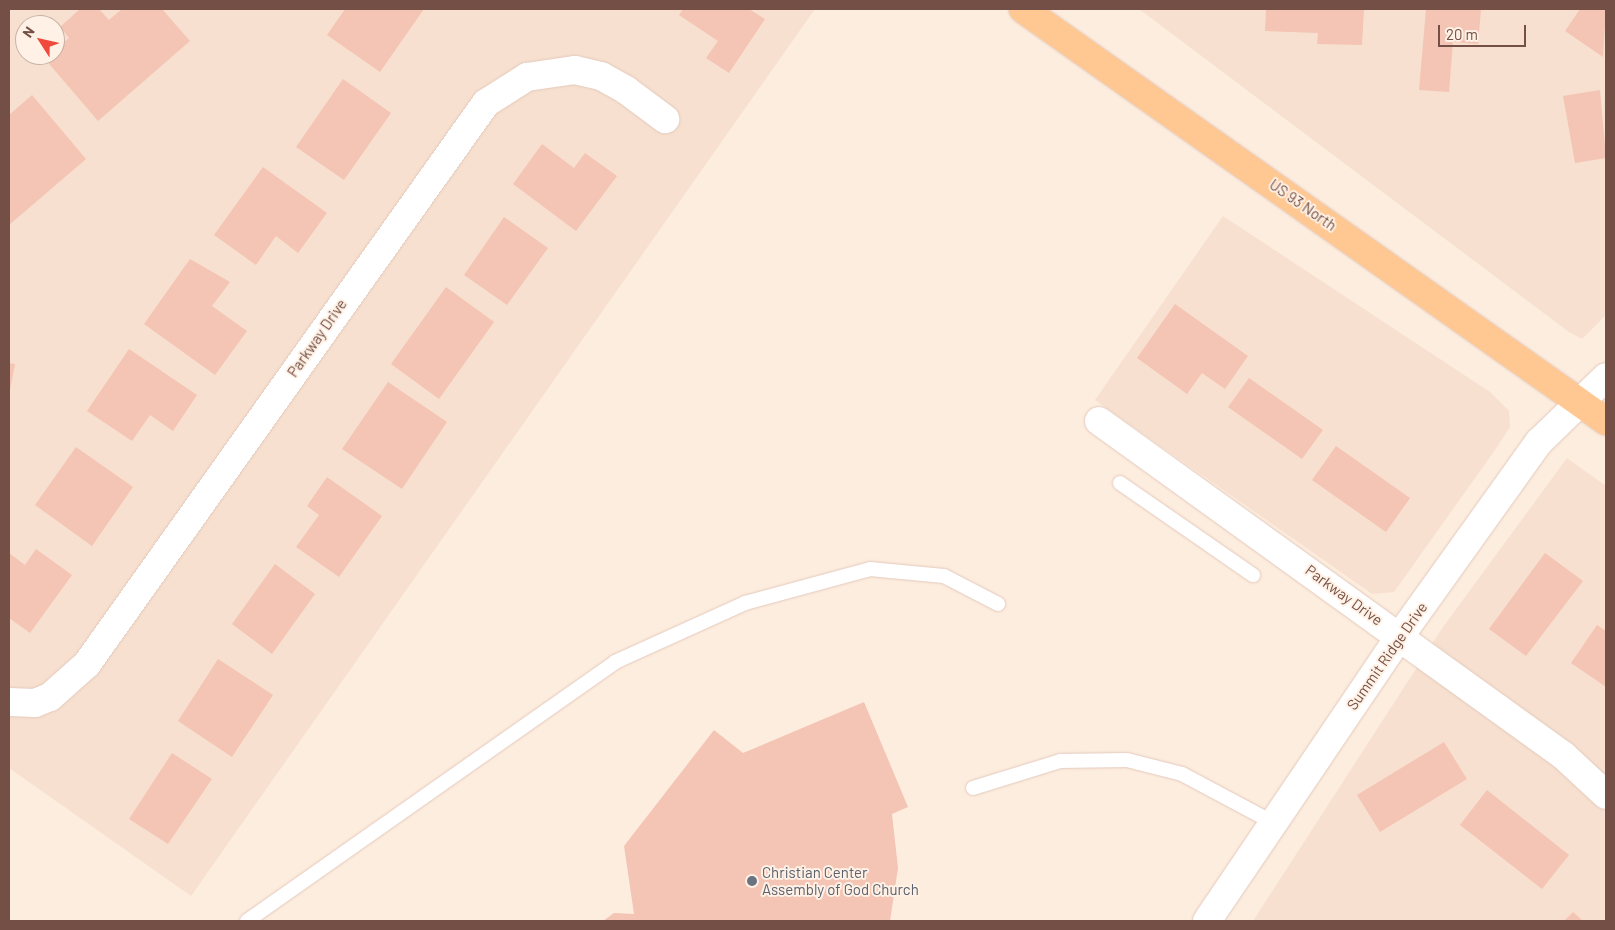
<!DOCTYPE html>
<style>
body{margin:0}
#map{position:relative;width:1615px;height:930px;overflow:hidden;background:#fdedde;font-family:Barlow,sans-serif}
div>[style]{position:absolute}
.residential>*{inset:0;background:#f7e0cf}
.building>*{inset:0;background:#f4c4b4}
.roads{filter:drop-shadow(0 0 1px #e3c9bd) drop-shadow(0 0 1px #e3c9bd)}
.lane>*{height:14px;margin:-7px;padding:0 7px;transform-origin:7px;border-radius:7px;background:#fff}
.street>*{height:28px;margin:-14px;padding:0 14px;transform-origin:14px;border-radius:14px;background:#fff}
.primary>*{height:28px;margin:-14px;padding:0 14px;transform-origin:14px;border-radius:14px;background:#ffc893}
.dots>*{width:14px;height:14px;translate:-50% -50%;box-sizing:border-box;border:2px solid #fff1e5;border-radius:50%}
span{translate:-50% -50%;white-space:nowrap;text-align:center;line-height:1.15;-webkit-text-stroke:4px #fff1e5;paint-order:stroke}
.street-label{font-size:15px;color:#744f45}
.worship-label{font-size:15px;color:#5b616d}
.left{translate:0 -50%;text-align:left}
.frame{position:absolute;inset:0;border:10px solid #744f45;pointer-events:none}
.north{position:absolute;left:15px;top:15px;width:50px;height:50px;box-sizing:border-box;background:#fff1e5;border:1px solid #c7b0a5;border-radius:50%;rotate:305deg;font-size:14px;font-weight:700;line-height:20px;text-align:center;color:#744f45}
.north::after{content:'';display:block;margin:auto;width:18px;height:22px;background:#ef4a3b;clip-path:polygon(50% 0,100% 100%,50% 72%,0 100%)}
.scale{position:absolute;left:1438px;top:25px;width:88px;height:22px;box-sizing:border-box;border:2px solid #744f45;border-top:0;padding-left:6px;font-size:15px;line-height:18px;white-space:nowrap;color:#744f45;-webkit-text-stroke:4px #fff1e5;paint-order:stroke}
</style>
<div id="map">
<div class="residential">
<div style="clip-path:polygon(evenodd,9px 9px,815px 9px,191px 896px,9px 768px,9px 9px,25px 25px,55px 25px,55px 55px,25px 55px,25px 25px)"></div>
<div style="clip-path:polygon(1139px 9px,1606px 9px,1606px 315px,1582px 339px,1569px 332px)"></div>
<div style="clip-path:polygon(1223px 216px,1490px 392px,1509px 411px,1510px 427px,1495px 450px,1394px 592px,1372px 594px,1095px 400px)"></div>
<div style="clip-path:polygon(1567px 458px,1606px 486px,1606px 921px,1253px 921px,1443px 627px)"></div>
</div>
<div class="building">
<div style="clip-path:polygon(80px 9px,99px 9px,109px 20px,122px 9px,162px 9px,190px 41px,98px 121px,45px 59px,69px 38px,60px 27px)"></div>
<div style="clip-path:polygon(345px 9px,424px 9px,380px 72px,327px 35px)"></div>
<div style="clip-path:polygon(683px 9px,749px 9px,765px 19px,729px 73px,706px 58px,718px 41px,679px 15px)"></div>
<div style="clip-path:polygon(1266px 9px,1364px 9px,1362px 45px,1317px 44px,1318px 33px,1265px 31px)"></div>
<div style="clip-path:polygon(1426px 9px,1481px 9px,1478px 44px,1453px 42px,1449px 92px,1419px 90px)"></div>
<div style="clip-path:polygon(1580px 9px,1606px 9px,1603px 57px,1565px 31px)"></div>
<div style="clip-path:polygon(343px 79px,391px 113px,344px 180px,296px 147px)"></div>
<div style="clip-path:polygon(1600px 90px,1606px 158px,1575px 163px,1563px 96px)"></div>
<div style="clip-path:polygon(32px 95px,86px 159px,9px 225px,9px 115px)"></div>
<div style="clip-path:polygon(542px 144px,574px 168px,585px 153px,617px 176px,576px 231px,513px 184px)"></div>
<div style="clip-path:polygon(263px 167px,327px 213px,298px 253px,276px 236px,256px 265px,214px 235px)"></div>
<div style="clip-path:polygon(504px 217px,548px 248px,507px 305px,464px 275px)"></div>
<div style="clip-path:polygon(190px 259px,230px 282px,212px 306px,247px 331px,215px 375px,144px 324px)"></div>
<div style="clip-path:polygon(446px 287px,494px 322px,439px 399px,391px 364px)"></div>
<div style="clip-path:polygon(1175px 304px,1248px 356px,1225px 389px,1202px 373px,1187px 394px,1137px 358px)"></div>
<div style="clip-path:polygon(129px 349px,197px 395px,173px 431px,150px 415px,132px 441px,87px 411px)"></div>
<div style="clip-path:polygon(9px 363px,15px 364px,10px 390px,9px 390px)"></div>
<div style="clip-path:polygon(1249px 378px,1323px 430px,1302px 459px,1228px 407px)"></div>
<div style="clip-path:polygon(388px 382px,447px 422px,402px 489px,342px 449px)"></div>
<div style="clip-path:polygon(1336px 446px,1410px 498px,1386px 532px,1312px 480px)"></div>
<div style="clip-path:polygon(76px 447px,133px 487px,92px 546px,35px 505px)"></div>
<div style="clip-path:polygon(327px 477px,382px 516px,339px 577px,296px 547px,319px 515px,307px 506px)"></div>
<div style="clip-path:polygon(36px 549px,72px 575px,30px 633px,9px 618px,9px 553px,25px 565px)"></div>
<div style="clip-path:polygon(1545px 553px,1583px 581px,1526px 656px,1489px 629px)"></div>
<div style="clip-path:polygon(275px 564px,315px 594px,272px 654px,232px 624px)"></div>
<div style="clip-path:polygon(1597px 625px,1606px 631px,1606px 687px,1571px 663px)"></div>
<div style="clip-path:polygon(218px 659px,273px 695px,232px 757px,178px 721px)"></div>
<div style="clip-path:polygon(864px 702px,908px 807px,892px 814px,898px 868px,890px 921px,603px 921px,614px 913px,634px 914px,624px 846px,714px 730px,743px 753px)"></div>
<div style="clip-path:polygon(1444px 742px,1467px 779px,1380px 832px,1357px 795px)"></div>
<div style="clip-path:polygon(172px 753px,212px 779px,168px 844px,129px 819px)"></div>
<div style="clip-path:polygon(1487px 790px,1569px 855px,1542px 889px,1460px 825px)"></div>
<div style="clip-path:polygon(1573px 912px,1583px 921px,1564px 921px)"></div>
</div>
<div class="roads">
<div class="lane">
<div style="left:1120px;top:483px;width:162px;rotate:34.7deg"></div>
<div style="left:973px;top:788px;width:91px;rotate:-17.2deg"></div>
<div style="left:1060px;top:761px;width:67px;rotate:-0.9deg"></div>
<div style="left:1127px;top:760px;width:57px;rotate:14.3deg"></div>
<div style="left:1182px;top:774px;width:102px;rotate:28.1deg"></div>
<div style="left:247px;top:921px;width:450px;rotate:-35.1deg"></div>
<div style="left:615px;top:662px;width:143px;rotate:-24.4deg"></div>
<div style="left:745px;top:603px;width:130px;rotate:-15.2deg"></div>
<div style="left:870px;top:569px;width:74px;rotate:5.4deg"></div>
<div style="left:944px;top:576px;width:61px;rotate:27.4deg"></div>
</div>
<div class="street">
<div style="left:1099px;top:421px;width:573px;rotate:35.77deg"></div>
<div style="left:1564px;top:756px;width:57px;rotate:42.9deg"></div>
<div style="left:9px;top:702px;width:26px;rotate:2deg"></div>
<div style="left:35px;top:703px;width:16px;rotate:-22deg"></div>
<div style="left:50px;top:697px;width:50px;rotate:-41.7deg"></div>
<div style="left:87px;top:664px;width:688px;rotate:-54.58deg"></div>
<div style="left:486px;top:103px;width:49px;rotate:-32.4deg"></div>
<div style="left:527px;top:77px;width:49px;rotate:-8.3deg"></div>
<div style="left:575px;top:70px;width:27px;rotate:13deg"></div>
<div style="left:601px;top:76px;width:29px;rotate:29deg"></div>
<div style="left:626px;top:90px;width:49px;rotate:36.6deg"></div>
<div style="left:1207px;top:921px;width:344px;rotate:-55.9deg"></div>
<div style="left:1400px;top:636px;width:239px;rotate:-54.4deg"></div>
<div style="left:1539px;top:442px;width:93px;rotate:-44.1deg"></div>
</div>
<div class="primary">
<div style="left:1023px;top:9px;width:714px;rotate:35.25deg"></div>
</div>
</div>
<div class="dots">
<div style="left:752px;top:881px;background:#6b7280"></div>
</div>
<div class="street-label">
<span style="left:1303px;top:205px;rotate:35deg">US 93 North</span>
<span style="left:317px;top:338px;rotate:-55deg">Parkway Drive</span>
<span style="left:1344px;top:595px;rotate:36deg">Parkway Drive</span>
<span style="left:1387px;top:656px;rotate:-55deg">Summit Ridge Drive</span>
</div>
<div class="worship-label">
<span class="left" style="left:762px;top:881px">Christian Center<br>Assembly of God Church</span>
</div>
<div class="frame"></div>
<div class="north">N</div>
<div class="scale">20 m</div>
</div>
